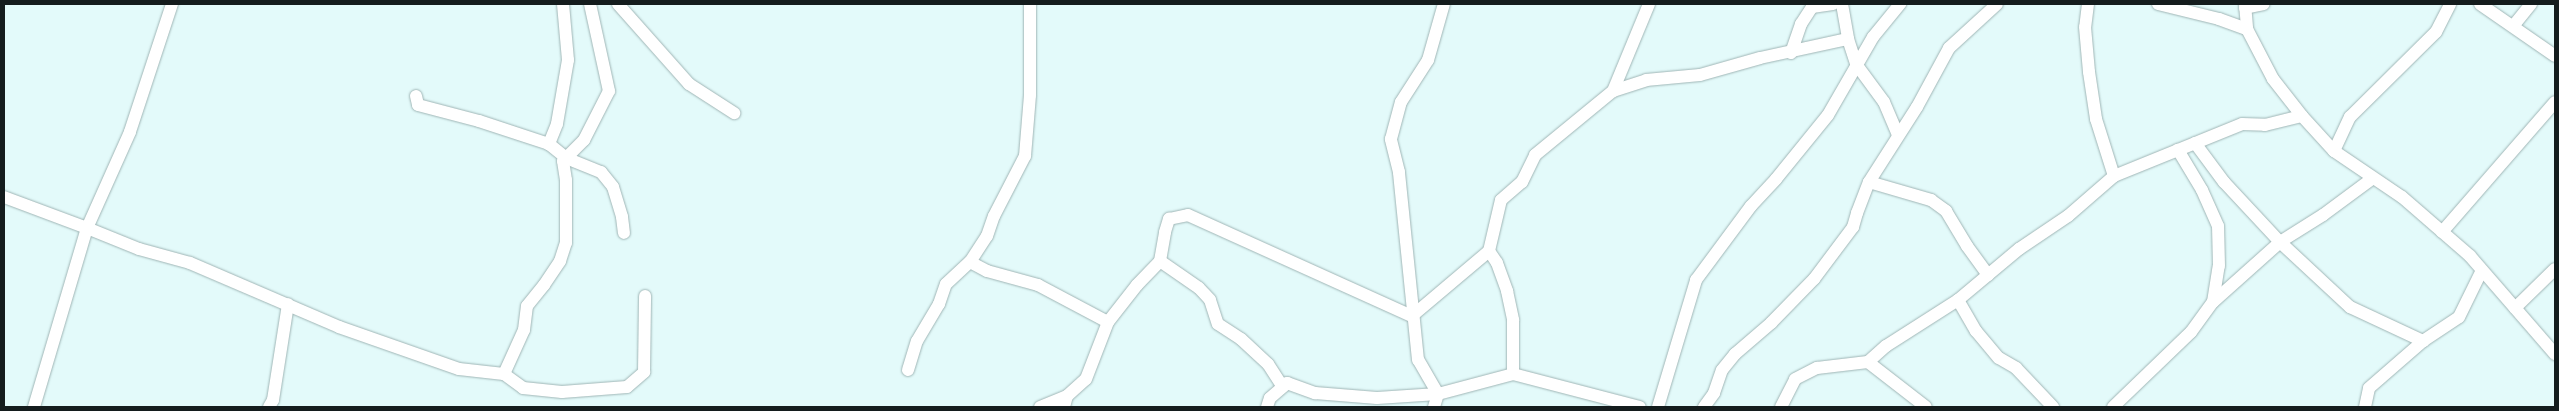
<!DOCTYPE html>
<style>
body{margin:0}
#map{position:relative;width:2559px;height:411px;overflow:hidden;background:#e3fafa;font-family:"Sofia Sans Condensed",sans-serif}
div>[style]{position:absolute}
.roads{filter:drop-shadow(0 0 1px #9fb5b5) drop-shadow(0 0 1px #9fb5b5)}
.street>*{height:12px;margin:-6px;padding:0 6px;transform-origin:6px;border-radius:6px;background:#fff}
span{translate:-50% -50%;white-space:nowrap;text-align:center;line-height:1.15;-webkit-text-stroke:4.5px #e3fafa;paint-order:stroke}
.frame{position:absolute;inset:0;border:5px solid #141c1d;pointer-events:none}
</style>
<div id="map">
<div class="roads">
<div class="street">
<div style="left:172px;top:4px;width:135px;rotate:108.2deg"></div>
<div style="left:130px;top:132px;width:105px;rotate:114.1deg"></div>
<div style="left:87px;top:228px;width:56px;rotate:22deg"></div>
<div style="left:139px;top:249px;width:53px;rotate:15.4deg"></div>
<div style="left:190px;top:263px;width:162px;rotate:23.2deg"></div>
<div style="left:339px;top:327px;width:127px;rotate:19.3deg"></div>
<div style="left:459px;top:369px;width:45px;rotate:6.3deg"></div>
<div style="left:504px;top:374px;width:24px;rotate:36deg"></div>
<div style="left:523px;top:388px;width:39px;rotate:6deg"></div>
<div style="left:562px;top:392px;width:65px;rotate:-4.4deg"></div>
<div style="left:627px;top:387px;width:23px;rotate:-41deg"></div>
<div style="left:644px;top:372px;width:76px;rotate:-89.2deg"></div>
<div style="left:563px;top:4px;width:56px;rotate:84.9deg"></div>
<div style="left:568px;top:60px;width:65px;rotate:99.8deg"></div>
<div style="left:557px;top:124px;width:22px;rotate:112deg"></div>
<div style="left:549px;top:144px;width:22px;rotate:39deg"></div>
<div style="left:566px;top:158px;width:38px;rotate:22deg"></div>
<div style="left:601px;top:172px;width:19px;rotate:51deg"></div>
<div style="left:613px;top:187px;width:31px;rotate:73deg"></div>
<div style="left:622px;top:217px;width:16px;rotate:83deg"></div>
<div style="left:618px;top:4px;width:107px;rotate:48.4deg"></div>
<div style="left:689px;top:84px;width:54px;rotate:32.8deg"></div>
<div style="left:1842px;top:4px;width:36px;rotate:80deg"></div>
<div style="left:1848px;top:39px;width:26px;rotate:72deg"></div>
<div style="left:1856px;top:64px;width:47px;rotate:53.6deg"></div>
<div style="left:1884px;top:102px;width:36px;rotate:67deg"></div>
<div style="left:2088px;top:4px;width:23px;rotate:97deg"></div>
<div style="left:2085px;top:27px;width:45px;rotate:84.9deg"></div>
<div style="left:2089px;top:72px;width:48px;rotate:81.5deg"></div>
<div style="left:2096px;top:119px;width:60px;rotate:72.5deg"></div>
<div style="left:2158px;top:4px;width:63px;rotate:13.8deg"></div>
<div style="left:2219px;top:19px;width:30px;rotate:20deg"></div>
<div style="left:2247px;top:29px;width:56px;rotate:62.5deg"></div>
<div style="left:2273px;top:79px;width:47px;rotate:51.9deg"></div>
<div style="left:2245px;top:4px;width:25px;rotate:85deg"></div>
<div style="left:2480px;top:4px;width:91px;rotate:34.7deg"></div>
<div style="left:2245px;top:8px;width:19px;rotate:-12deg"></div>
<div style="left:2514px;top:25px;width:27px;rotate:-51deg"></div>
<div style="left:1791px;top:53px;width:31px;rotate:-71deg"></div>
<div style="left:1801px;top:24px;width:20px;rotate:-57deg"></div>
<div style="left:1812px;top:7px;width:21px;rotate:-8deg"></div>
<div style="left:1613px;top:91px;width:35px;rotate:-18deg"></div>
<div style="left:1646px;top:80px;width:54px;rotate:-5.3deg"></div>
<div style="left:1700px;top:75px;width:62px;rotate:-15.8deg"></div>
<div style="left:1760px;top:58px;width:90px;rotate:-12.2deg"></div>
<div style="left:416px;top:96px;width:9px;rotate:77deg"></div>
<div style="left:418px;top:105px;width:63px;rotate:14.7deg"></div>
<div style="left:479px;top:121px;width:74px;rotate:18.2deg"></div>
<div style="left:2195px;top:143px;width:49px;rotate:53.4deg"></div>
<div style="left:2224px;top:182px;width:82px;rotate:47deg"></div>
<div style="left:2280px;top:242px;width:96px;rotate:42.9deg"></div>
<div style="left:2350px;top:307px;width:81px;rotate:25deg"></div>
<div style="left:2334px;top:151px;width:38px;rotate:-65deg"></div>
<div style="left:2350px;top:117px;width:121px;rotate:-44.7deg"></div>
<div style="left:2436px;top:32px;width:31px;rotate:-63deg"></div>
<div style="left:1869px;top:182px;width:65px;rotate:16.2deg"></div>
<div style="left:1931px;top:200px;width:19px;rotate:36deg"></div>
<div style="left:1946px;top:211px;width:41px;rotate:59deg"></div>
<div style="left:1967px;top:246px;width:36px;rotate:54deg"></div>
<div style="left:4px;top:197px;width:89px;rotate:20.5deg"></div>
<div style="left:87px;top:228px;width:187px;rotate:106.5deg"></div>
<div style="left:2442px;top:232px;width:172px;rotate:-49deg"></div>
<div style="left:1489px;top:251px;width:14px;rotate:56deg"></div>
<div style="left:1497px;top:263px;width:30px;rotate:70deg"></div>
<div style="left:1507px;top:291px;width:30px;rotate:78deg"></div>
<div style="left:1513px;top:320px;width:54px;rotate:90deg"></div>
<div style="left:1160px;top:261px;width:47px;rotate:34.7deg"></div>
<div style="left:1199px;top:288px;width:16px;rotate:47deg"></div>
<div style="left:1210px;top:300px;width:25px;rotate:72deg"></div>
<div style="left:1218px;top:324px;width:27px;rotate:33deg"></div>
<div style="left:1241px;top:339px;width:37px;rotate:43deg"></div>
<div style="left:1268px;top:364px;width:27px;rotate:57deg"></div>
<div style="left:970px;top:262px;width:19px;rotate:28deg"></div>
<div style="left:987px;top:271px;width:53px;rotate:15.4deg"></div>
<div style="left:1038px;top:285px;width:79px;rotate:27.9deg"></div>
<div style="left:1958px;top:300px;width:36px;rotate:60deg"></div>
<div style="left:1976px;top:331px;width:35px;rotate:50deg"></div>
<div style="left:1999px;top:358px;width:20px;rotate:30deg"></div>
<div style="left:2016px;top:368px;width:54px;rotate:46.5deg"></div>
<div style="left:2213px;top:302px;width:90px;rotate:-41.8deg"></div>
<div style="left:2280px;top:242px;width:51px;rotate:-32.1deg"></div>
<div style="left:2323px;top:215px;width:62px;rotate:-36.5deg"></div>
<div style="left:2515px;top:308px;width:56px;rotate:-44.3deg"></div>
<div style="left:1868px;top:362px;width:73px;rotate:37.8deg"></div>
<div style="left:908px;top:370px;width:30px;rotate:-73deg"></div>
<div style="left:917px;top:341px;width:43px;rotate:-59.3deg"></div>
<div style="left:939px;top:304px;width:21px;rotate:-71deg"></div>
<div style="left:946px;top:284px;width:33px;rotate:-43deg"></div>
<div style="left:970px;top:262px;width:31px;rotate:-57deg"></div>
<div style="left:987px;top:236px;width:21px;rotate:-71deg"></div>
<div style="left:994px;top:216px;width:68px;rotate:-62.7deg"></div>
<div style="left:1025px;top:156px;width:61px;rotate:-85.3deg"></div>
<div style="left:1030px;top:95px;width:91px;rotate:-90deg"></div>
<div style="left:504px;top:374px;width:48px;rotate:-65.6deg"></div>
<div style="left:524px;top:330px;width:24px;rotate:-83deg"></div>
<div style="left:527px;top:306px;width:27px;rotate:-51deg"></div>
<div style="left:544px;top:285px;width:29px;rotate:-56deg"></div>
<div style="left:560px;top:261px;width:19px;rotate:-72deg"></div>
<div style="left:566px;top:243px;width:63px;rotate:-90deg"></div>
<div style="left:566px;top:180px;width:19px;rotate:-99deg"></div>
<div style="left:563px;top:161px;width:30px;rotate:-45deg"></div>
<div style="left:584px;top:140px;width:55px;rotate:-63deg"></div>
<div style="left:609px;top:91px;width:89px;rotate:-102.3deg"></div>
<div style="left:269px;top:407px;width:8px;rotate:-60deg"></div>
<div style="left:273px;top:400px;width:97px;rotate:-81.1deg"></div>
<div style="left:1040px;top:407px;width:29px;rotate:-22deg"></div>
<div style="left:1064px;top:407px;width:11px;rotate:-75deg"></div>
<div style="left:1067px;top:396px;width:25px;rotate:-42deg"></div>
<div style="left:1086px;top:379px;width:61px;rotate:-68.9deg"></div>
<div style="left:1108px;top:322px;width:47px;rotate:-51.9deg"></div>
<div style="left:1137px;top:285px;width:33px;rotate:-46deg"></div>
<div style="left:1160px;top:261px;width:29px;rotate:-80deg"></div>
<div style="left:1165px;top:232px;width:14px;rotate:-73deg"></div>
<div style="left:1169px;top:219px;width:19px;rotate:-12deg"></div>
<div style="left:1188px;top:215px;width:246px;rotate:24.3deg"></div>
<div style="left:1412px;top:316px;width:101px;rotate:-40.2deg"></div>
<div style="left:1489px;top:251px;width:52px;rotate:-76.8deg"></div>
<div style="left:1501px;top:200px;width:28px;rotate:-41deg"></div>
<div style="left:1522px;top:182px;width:30px;rotate:-64deg"></div>
<div style="left:1535px;top:155px;width:101px;rotate:-39.4deg"></div>
<div style="left:1613px;top:91px;width:94px;rotate:-67.5deg"></div>
<div style="left:1267px;top:407px;width:9px;rotate:-72deg"></div>
<div style="left:1270px;top:398px;width:23px;rotate:-41deg"></div>
<div style="left:1287px;top:383px;width:30px;rotate:20deg"></div>
<div style="left:1315px;top:393px;width:62px;rotate:4.6deg"></div>
<div style="left:1377px;top:398px;width:61px;rotate:-3.8deg"></div>
<div style="left:1438px;top:394px;width:78px;rotate:-14.9deg"></div>
<div style="left:1513px;top:374px;width:131px;rotate:14.6deg"></div>
<div style="left:1434px;top:407px;width:14px;rotate:-73deg"></div>
<div style="left:1438px;top:394px;width:39px;rotate:-120deg"></div>
<div style="left:1418px;top:360px;width:189px;rotate:-95.8deg"></div>
<div style="left:1399px;top:172px;width:34px;rotate:-104deg"></div>
<div style="left:1391px;top:139px;width:38px;rotate:-75deg"></div>
<div style="left:1401px;top:102px;width:50px;rotate:-57.3deg"></div>
<div style="left:1428px;top:60px;width:58px;rotate:-74.1deg"></div>
<div style="left:1658px;top:407px;width:133px;rotate:-73.3deg"></div>
<div style="left:1696px;top:280px;width:92px;rotate:-53.4deg"></div>
<div style="left:1751px;top:206px;width:37px;rotate:-47deg"></div>
<div style="left:1776px;top:179px;width:82px;rotate:-50.9deg"></div>
<div style="left:1828px;top:115px;width:90px;rotate:-60deg"></div>
<div style="left:1873px;top:37px;width:43px;rotate:-50.7deg"></div>
<div style="left:1704px;top:407px;width:17px;rotate:-54deg"></div>
<div style="left:1714px;top:393px;width:24px;rotate:-71deg"></div>
<div style="left:1722px;top:370px;width:21px;rotate:-51deg"></div>
<div style="left:1735px;top:354px;width:48px;rotate:-40.7deg"></div>
<div style="left:1771px;top:323px;width:62px;rotate:-45.7deg"></div>
<div style="left:1814px;top:279px;width:65px;rotate:-53.1deg"></div>
<div style="left:1853px;top:227px;width:15px;rotate:-74deg"></div>
<div style="left:1857px;top:213px;width:33px;rotate:-69deg"></div>
<div style="left:1869px;top:182px;width:89px;rotate:-57.4deg"></div>
<div style="left:1917px;top:107px;width:67px;rotate:-61.5deg"></div>
<div style="left:1949px;top:48px;width:65px;rotate:-42.5deg"></div>
<div style="left:1781px;top:407px;width:31px;rotate:-63deg"></div>
<div style="left:1795px;top:379px;width:25px;rotate:-27deg"></div>
<div style="left:1817px;top:368px;width:51px;rotate:-6.7deg"></div>
<div style="left:1868px;top:362px;width:24px;rotate:-42deg"></div>
<div style="left:1886px;top:346px;width:85px;rotate:-32.6deg"></div>
<div style="left:1958px;top:300px;width:80px;rotate:-39.9deg"></div>
<div style="left:2019px;top:249px;width:59px;rotate:-34deg"></div>
<div style="left:2068px;top:216px;width:61px;rotate:-41deg"></div>
<div style="left:2114px;top:176px;width:138px;rotate:-22.1deg"></div>
<div style="left:2242px;top:124px;width:23px;rotate:2deg"></div>
<div style="left:2265px;top:125px;width:38px;rotate:-14deg"></div>
<div style="left:2302px;top:116px;width:47px;rotate:47.6deg"></div>
<div style="left:2334px;top:151px;width:82px;rotate:34.1deg"></div>
<div style="left:2402px;top:197px;width:90px;rotate:40.9deg"></div>
<div style="left:2470px;top:256px;width:130px;rotate:49.1deg"></div>
<div style="left:2113px;top:407px;width:108px;rotate:-43.9deg"></div>
<div style="left:2191px;top:332px;width:37px;rotate:-54deg"></div>
<div style="left:2213px;top:302px;width:36px;rotate:-81deg"></div>
<div style="left:2219px;top:266px;width:40px;rotate:-91.4deg"></div>
<div style="left:2218px;top:226px;width:39px;rotate:-114deg"></div>
<div style="left:2202px;top:190px;width:47px;rotate:-121deg"></div>
<div style="left:2365px;top:407px;width:19px;rotate:-78deg"></div>
<div style="left:2369px;top:388px;width:72px;rotate:-41deg"></div>
<div style="left:2423px;top:341px;width:43px;rotate:-33.7deg"></div>
<div style="left:2459px;top:317px;width:52px;rotate:-63.9deg"></div>
</div>
</div>
<div class="frame"></div>
</div>
